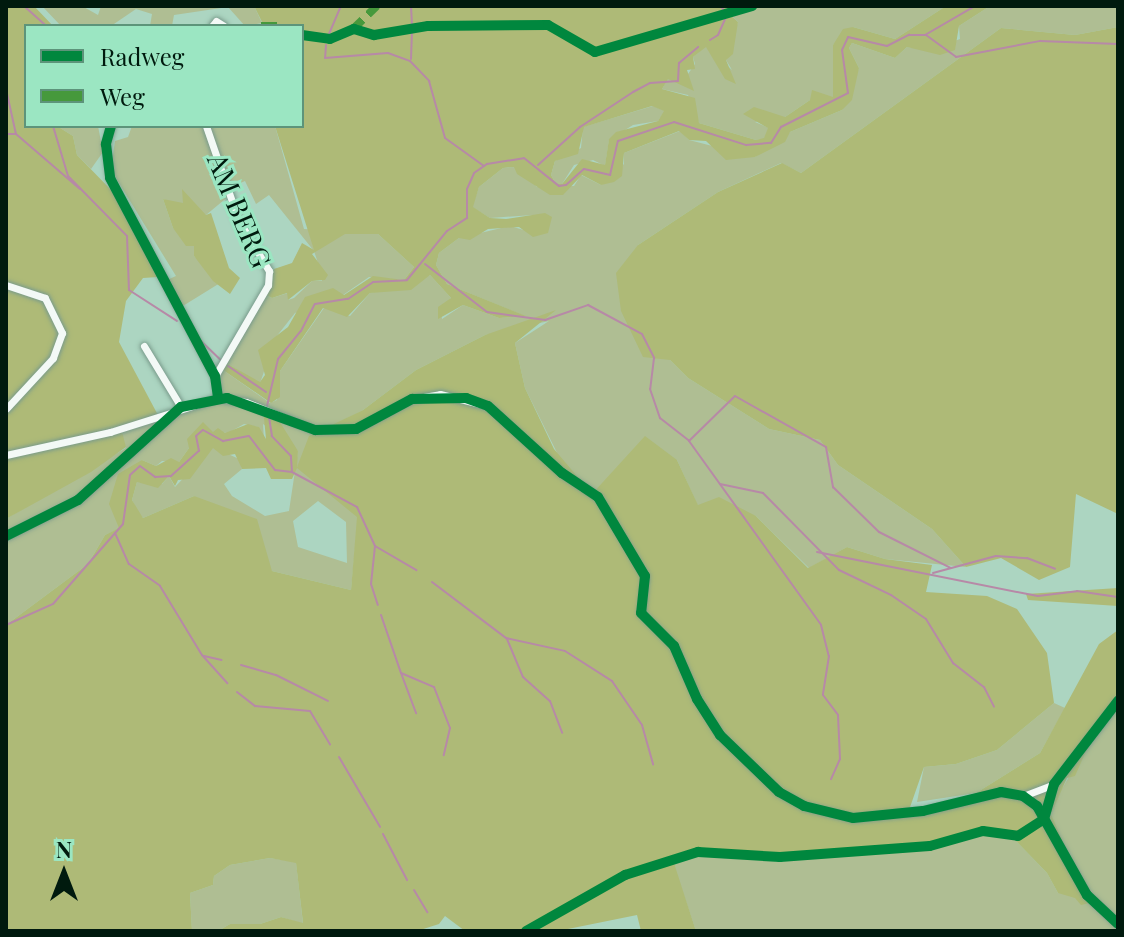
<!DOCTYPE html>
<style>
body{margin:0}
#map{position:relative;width:1124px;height:937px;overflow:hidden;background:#acd5c1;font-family:"Playfair Display",serif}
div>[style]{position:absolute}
.green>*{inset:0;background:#afbe93}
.forest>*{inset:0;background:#aeba77}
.stream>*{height:2px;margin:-1px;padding:0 1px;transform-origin:1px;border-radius:1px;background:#b789a7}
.roads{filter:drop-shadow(0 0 2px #799b8b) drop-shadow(0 0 2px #799b8b)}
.street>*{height:7px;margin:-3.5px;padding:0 3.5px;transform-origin:3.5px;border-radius:3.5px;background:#f3f9f6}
.quiet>*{height:8px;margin-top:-4px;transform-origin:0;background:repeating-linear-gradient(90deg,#46993c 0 16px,transparent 0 24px)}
.cycleway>*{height:10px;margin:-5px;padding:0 5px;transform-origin:5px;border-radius:5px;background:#00873e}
span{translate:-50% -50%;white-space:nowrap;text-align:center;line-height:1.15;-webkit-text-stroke:6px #9be6c2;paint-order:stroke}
.street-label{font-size:28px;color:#001a0e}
.frame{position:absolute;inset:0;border:8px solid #001a0e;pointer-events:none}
.legend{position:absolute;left:24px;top:24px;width:280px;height:104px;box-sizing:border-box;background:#9be6c2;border:2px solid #5d947a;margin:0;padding:10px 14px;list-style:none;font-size:24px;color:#001a0e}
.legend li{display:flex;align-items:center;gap:16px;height:40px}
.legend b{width:40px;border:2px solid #5d947a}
.north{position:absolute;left:24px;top:833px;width:80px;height:80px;-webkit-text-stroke:6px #9be6c2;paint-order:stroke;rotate:0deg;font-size:22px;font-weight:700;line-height:32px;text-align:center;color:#001a0e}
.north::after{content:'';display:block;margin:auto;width:28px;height:36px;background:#001a0e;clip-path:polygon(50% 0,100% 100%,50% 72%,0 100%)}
</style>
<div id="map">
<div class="green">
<div style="clip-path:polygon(42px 6px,82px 6px,98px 15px,101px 6px,254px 6px,262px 23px,245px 26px,228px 7px,174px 15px,172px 26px,150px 26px,152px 14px,136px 9px,111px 26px,61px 26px)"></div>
<div style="clip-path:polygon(742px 6px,946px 6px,895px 39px,853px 27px,833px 45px,833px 97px,810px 100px,785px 117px,755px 122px,769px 128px,764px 139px,756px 140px,699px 123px,688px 95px,662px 89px,668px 78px,681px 84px,695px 64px,693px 57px,706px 46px,732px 70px,726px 60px,738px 22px,726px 10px)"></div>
<div style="clip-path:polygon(evenodd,990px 6px,1118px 6px,1118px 27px,1075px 35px,1001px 28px,801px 173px,781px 163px,718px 192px,638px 245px,670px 360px,688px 378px,769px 429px,820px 440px,838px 465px,932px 529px,966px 567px,885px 559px,847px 547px,809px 568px,756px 516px,698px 506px,677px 460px,592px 494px,565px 469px,525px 388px,515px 343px,549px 321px,485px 335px,416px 370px,363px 410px,322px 431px,297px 467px,358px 517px,351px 590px,272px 571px,194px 496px,143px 518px,138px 512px,132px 500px,137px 482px,162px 484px,169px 476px,175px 487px,213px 447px,239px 459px,242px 469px,224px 484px,232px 496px,265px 516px,289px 511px,298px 451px,263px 424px,264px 440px,258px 427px,244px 424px,228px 433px,213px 432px,189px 448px,179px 462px,162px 461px,156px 466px,142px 460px,120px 528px,105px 535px,88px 564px,6px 625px,6px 519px,126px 448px,121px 433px,169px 413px,222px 403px,218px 384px,223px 370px,270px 403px,277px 400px,280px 371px,324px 308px,350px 316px,370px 293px,415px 283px,430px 275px,451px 298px,441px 309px,442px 319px,463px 305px,499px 318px,525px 316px,447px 284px,436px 265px,439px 253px,459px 238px,510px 226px,527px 231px,533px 215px,490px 218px,472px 207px,479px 187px,503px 168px,515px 167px,537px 187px,574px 186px,581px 175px,601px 185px,624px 164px,624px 153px,680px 131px,689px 140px,755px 157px,790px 132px,842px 110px,859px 68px,849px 48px,852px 43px,895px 58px,907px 47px,930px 50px,960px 39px,959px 26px,990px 6px,318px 501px,346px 522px,347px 563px,298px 547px,293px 521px,318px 501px)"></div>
<div style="clip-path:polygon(653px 106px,665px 111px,658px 121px,633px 125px,609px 140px,605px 166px,593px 160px,574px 165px,562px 184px,556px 184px,551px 175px,555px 161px,581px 148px,583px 127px)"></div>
<div style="clip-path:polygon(57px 126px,98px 126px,103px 152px,91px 169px,77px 155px,73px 136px)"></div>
<div style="clip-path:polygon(132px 126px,205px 126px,230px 195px,206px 215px,163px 199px,173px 228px,195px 245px,194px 256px,220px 283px,178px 309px,167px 280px,176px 276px,111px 170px,115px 141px,128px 137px)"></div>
<div style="clip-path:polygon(208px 126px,275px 126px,304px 229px,378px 234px,414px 267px,404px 280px,369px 277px,343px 295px,295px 313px,276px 337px,260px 383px,226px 363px,266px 295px,272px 298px,288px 293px,288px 300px,294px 298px,312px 281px,322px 281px,321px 272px,314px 251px,269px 195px,256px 204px,245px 181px,231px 187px)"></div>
<div style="clip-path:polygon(1054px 703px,1065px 708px,1040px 753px,976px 793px,917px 802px,924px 767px,956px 764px,997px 750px)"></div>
<div style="clip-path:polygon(1118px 709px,1118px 931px,696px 931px,672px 860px,708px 852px,815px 857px,936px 846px,989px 832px,1012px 837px,1047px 873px,1058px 893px,1065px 857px,1051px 814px,1054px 802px,1091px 740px)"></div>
<div style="clip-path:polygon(270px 858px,296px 862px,303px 924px,281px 917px,260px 924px,230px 924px,218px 931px,192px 931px,190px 893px,213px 885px,214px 876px,230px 865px)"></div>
</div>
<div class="forest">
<div style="clip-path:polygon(6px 6px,34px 6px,53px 26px,26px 26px,26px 126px,57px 126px,73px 136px,77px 155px,115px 194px,158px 277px,143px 278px,126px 301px,119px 342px,159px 417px,122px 432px,126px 447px,91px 472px,6px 519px)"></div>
<div style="clip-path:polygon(evenodd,254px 6px,742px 6px,726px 11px,738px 22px,733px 54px,726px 60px,736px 84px,725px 79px,706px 47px,693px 57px,695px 69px,687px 70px,694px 91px,668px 79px,662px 89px,695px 98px,699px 123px,756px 140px,764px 138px,768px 128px,743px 114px,754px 107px,785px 117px,810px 100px,812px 90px,833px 97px,833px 45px,843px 29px,853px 27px,895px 39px,946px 6px,990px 6px,959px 26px,955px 50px,940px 55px,907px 47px,895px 58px,852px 43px,849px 48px,859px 68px,852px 100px,842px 110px,790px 132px,785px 142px,755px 157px,726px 160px,706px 141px,689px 140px,679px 131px,624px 153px,622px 176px,614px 182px,601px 185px,582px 175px,563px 195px,550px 195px,517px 174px,514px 167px,503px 168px,479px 187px,473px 207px,490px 218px,506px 219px,545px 213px,552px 217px,548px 233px,533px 237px,519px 227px,488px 229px,470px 240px,459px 238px,439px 253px,436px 265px,447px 284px,526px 316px,499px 318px,463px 305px,438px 319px,438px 307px,451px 298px,430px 275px,411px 290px,370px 293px,347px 317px,323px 308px,280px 371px,280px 397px,271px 403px,223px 370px,226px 363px,260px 382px,265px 375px,258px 350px,288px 327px,305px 297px,333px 288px,344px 295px,373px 276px,404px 280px,414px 267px,378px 234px,345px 234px,312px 254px,328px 275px,325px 280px,312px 281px,288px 300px,287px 293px,272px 298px,266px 295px,274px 269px,292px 263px,302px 243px,314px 250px,275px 126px,302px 126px,302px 26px,264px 26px,254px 6px,652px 106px,664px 111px,658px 121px,616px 132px,609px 139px,605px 165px,582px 159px,562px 184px,556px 184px,551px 175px,555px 161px,578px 154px,584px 127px,652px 106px)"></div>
<div style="clip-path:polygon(1118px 27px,1118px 514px,1076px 494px,1070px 567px,1039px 580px,1001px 558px,966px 567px,932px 529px,838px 465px,820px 440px,769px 429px,688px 378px,670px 360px,643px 357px,621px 311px,616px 273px,638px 245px,718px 192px,782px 163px,801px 173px,1001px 28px,1075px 35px)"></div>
<div style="clip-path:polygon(182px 189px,206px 215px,211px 213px,229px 268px,240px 278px,230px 294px,213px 281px,194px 256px,194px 246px,186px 246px,173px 228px,163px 199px,183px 203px)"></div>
<div style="clip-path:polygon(evenodd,556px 310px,515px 343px,525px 388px,554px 449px,592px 494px,645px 436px,677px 460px,698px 505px,719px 497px,756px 516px,808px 568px,847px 547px,885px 559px,932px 565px,926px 592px,987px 596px,1017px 609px,1047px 653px,1054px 703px,997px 750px,956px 764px,924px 767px,908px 813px,976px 793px,1040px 753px,1099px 644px,1118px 630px,1118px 709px,1091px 740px,1075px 776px,1067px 778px,1051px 814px,1089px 903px,1081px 905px,1075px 898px,1058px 893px,1047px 873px,1012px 837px,989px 832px,889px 851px,776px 857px,728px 851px,673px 860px,696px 931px,641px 931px,637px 915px,558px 931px,465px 931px,445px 916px,439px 924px,417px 931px,218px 931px,230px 924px,260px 924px,281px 917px,303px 923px,296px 863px,270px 858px,230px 865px,214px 876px,213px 885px,190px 893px,192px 931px,6px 931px,6px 625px,88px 564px,105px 535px,119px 528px,109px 504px,118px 474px,142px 460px,156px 466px,171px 458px,179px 462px,189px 448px,187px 439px,203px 422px,213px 432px,218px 428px,225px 433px,248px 424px,259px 427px,266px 439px,263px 407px,278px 419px,298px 451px,297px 467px,309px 436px,363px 410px,416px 370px,485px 335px,556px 310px,213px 448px,223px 456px,235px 454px,242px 469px,266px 468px,271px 479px,292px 479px,297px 468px,357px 517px,351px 590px,272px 571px,257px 519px,194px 496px,143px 518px,132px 500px,137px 482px,158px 488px,169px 476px,175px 486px,178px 480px,190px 479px,213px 448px)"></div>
<div style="clip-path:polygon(1118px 588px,1118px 606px,1028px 600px,1026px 594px)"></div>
</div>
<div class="stream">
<div style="left:24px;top:6px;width:30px;rotate:42deg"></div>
<div style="left:411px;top:6px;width:18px;rotate:87deg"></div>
<div style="left:720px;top:6px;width:8px;rotate:45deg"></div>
<div style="left:329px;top:34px;width:30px;rotate:-67deg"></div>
<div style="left:926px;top:35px;width:37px;rotate:36deg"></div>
<div style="left:956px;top:57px;width:86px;rotate:-10.8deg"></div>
<div style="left:1040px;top:41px;width:78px;rotate:2.2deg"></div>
<div style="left:710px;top:40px;width:9px;rotate:-32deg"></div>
<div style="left:718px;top:35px;width:17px;rotate:-66deg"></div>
<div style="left:326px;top:45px;width:13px;rotate:94deg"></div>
<div style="left:325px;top:58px;width:63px;rotate:-4.5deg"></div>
<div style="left:388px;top:53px;width:23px;rotate:20deg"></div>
<div style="left:410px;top:61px;width:28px;rotate:46deg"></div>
<div style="left:429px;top:81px;width:59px;rotate:74.3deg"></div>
<div style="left:445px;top:138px;width:48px;rotate:35.7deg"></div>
<div style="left:411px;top:59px;width:27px;rotate:-88deg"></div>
<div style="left:6px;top:89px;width:46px;rotate:77.5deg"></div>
<div style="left:53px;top:126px;width:52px;rotate:73.3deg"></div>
<div style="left:68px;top:176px;width:84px;rotate:45.5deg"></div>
<div style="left:127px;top:236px;width:54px;rotate:87.9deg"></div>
<div style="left:129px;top:290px;width:57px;rotate:32.9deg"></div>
<div style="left:6px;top:134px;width:10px"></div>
<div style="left:16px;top:134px;width:84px;rotate:40.7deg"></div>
<div style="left:538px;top:165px;width:57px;rotate:-42.1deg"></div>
<div style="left:580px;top:127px;width:64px;rotate:-33.4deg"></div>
<div style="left:633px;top:92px;width:19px;rotate:-28deg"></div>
<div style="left:650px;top:83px;width:28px;rotate:-4deg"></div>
<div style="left:678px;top:81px;width:18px;rotate:-87deg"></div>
<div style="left:679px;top:63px;width:25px;rotate:-40deg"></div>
<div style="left:425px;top:264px;width:78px;rotate:37.7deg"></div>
<div style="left:487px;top:312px;width:59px;rotate:7.9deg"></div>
<div style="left:545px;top:320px;width:46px;rotate:-19.2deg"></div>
<div style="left:588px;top:305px;width:61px;rotate:28.2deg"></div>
<div style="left:642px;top:334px;width:27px;rotate:63deg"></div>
<div style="left:654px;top:358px;width:31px;rotate:97deg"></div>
<div style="left:650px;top:389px;width:31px;rotate:71deg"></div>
<div style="left:660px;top:418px;width:37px;rotate:38deg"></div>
<div style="left:689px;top:441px;width:226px;rotate:54.3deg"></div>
<div style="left:821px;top:625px;width:32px;rotate:76deg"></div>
<div style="left:829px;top:656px;width:39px;rotate:99deg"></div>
<div style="left:823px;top:695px;width:25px;rotate:53deg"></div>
<div style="left:838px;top:715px;width:44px;rotate:87.4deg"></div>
<div style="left:840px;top:759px;width:22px;rotate:114deg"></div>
<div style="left:200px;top:340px;width:28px;rotate:44deg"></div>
<div style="left:228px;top:366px;width:46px;rotate:34.4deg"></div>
<div style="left:267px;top:406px;width:48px;rotate:-76.8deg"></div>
<div style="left:278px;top:359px;width:36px;rotate:-51deg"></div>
<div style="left:301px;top:331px;width:30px;rotate:-63deg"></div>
<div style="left:315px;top:304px;width:33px;rotate:-9deg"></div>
<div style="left:348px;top:299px;width:30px;rotate:-34deg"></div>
<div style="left:373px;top:282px;width:34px;rotate:-3deg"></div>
<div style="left:407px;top:280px;width:63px;rotate:-50.8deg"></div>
<div style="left:447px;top:231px;width:24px;rotate:-33deg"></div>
<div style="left:467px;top:218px;width:29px;rotate:-90deg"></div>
<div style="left:467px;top:189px;width:17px;rotate:-66deg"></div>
<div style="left:474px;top:173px;width:16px;rotate:-35deg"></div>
<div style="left:487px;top:164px;width:37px;rotate:-9deg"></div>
<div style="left:524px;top:158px;width:45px;rotate:38.7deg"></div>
<div style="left:559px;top:186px;width:7px;rotate:-8deg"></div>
<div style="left:566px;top:185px;width:24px;rotate:-42deg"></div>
<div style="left:584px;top:169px;width:27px;rotate:13deg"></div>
<div style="left:610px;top:175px;width:35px;rotate:-77deg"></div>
<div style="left:618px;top:141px;width:59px;rotate:-18.7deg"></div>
<div style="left:674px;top:122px;width:76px;rotate:17.7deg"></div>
<div style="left:746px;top:145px;width:25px;rotate:-5deg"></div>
<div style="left:771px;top:143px;width:19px;rotate:-58deg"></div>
<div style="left:781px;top:127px;width:75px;rotate:-26.9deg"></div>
<div style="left:848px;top:93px;width:43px;rotate:-97.9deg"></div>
<div style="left:842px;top:50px;width:14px;rotate:-65deg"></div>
<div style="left:848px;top:37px;width:40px;rotate:13deg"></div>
<div style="left:887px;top:46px;width:25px;rotate:-27deg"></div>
<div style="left:909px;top:35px;width:16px"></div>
<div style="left:925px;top:35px;width:58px;rotate:-30.1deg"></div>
<div style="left:689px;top:441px;width:64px;rotate:-44.4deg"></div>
<div style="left:735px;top:396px;width:104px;rotate:29.3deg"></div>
<div style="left:826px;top:447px;width:41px;rotate:80.1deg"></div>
<div style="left:833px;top:487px;width:64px;rotate:44.4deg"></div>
<div style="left:879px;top:532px;width:80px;rotate:26.6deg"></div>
<div style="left:292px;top:472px;width:74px;rotate:28.3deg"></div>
<div style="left:357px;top:507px;width:43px;rotate:65.2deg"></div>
<div style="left:375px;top:546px;width:38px;rotate:96deg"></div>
<div style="left:371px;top:584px;width:22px;rotate:72deg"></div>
<div style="left:720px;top:484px;width:44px;rotate:11.8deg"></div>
<div style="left:763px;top:493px;width:108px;rotate:45.4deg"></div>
<div style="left:839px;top:570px;width:58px;rotate:25.7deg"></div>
<div style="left:891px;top:595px;width:42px;rotate:34.4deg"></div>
<div style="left:926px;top:619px;width:52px;rotate:58.5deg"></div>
<div style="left:953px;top:663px;width:39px;rotate:38deg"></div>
<div style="left:984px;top:687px;width:22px;rotate:63deg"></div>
<div style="left:115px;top:533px;width:34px;rotate:66deg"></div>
<div style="left:129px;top:564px;width:38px;rotate:35deg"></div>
<div style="left:160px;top:586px;width:81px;rotate:58.7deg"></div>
<div style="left:202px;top:655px;width:38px;rotate:48deg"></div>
<div style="left:375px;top:546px;width:48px;rotate:30.3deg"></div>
<div style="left:817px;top:552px;width:225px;rotate:11.3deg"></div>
<div style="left:1038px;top:596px;width:39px;rotate:-7deg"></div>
<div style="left:1077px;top:591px;width:41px;rotate:8.3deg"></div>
<div style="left:933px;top:573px;width:65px;rotate:-15.1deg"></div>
<div style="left:996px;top:556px;width:31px;rotate:4deg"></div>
<div style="left:1027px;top:558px;width:30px;rotate:21deg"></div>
<div style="left:432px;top:582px;width:93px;rotate:37.1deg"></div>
<div style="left:506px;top:638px;width:60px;rotate:12.4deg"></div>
<div style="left:565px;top:651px;width:56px;rotate:32.6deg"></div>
<div style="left:612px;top:681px;width:53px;rotate:55.7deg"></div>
<div style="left:642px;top:725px;width:41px;rotate:74.2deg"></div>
<div style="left:381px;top:615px;width:61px;rotate:71deg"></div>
<div style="left:401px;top:673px;width:36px;rotate:23deg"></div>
<div style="left:434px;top:687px;width:44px;rotate:68.7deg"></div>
<div style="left:450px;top:728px;width:28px;rotate:103deg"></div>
<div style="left:6px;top:625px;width:51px;rotate:-24.1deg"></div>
<div style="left:53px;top:604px;width:106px;rotate:-48.8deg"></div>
<div style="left:123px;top:524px;width:49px;rotate:-81.9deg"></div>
<div style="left:130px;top:475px;width:13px;rotate:-42deg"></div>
<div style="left:140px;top:466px;width:19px;rotate:36deg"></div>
<div style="left:155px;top:477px;width:16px;rotate:-4deg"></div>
<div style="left:171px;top:476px;width:38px;rotate:-42deg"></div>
<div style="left:199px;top:451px;width:15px;rotate:-101deg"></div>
<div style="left:196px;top:436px;width:9px;rotate:-41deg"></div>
<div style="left:203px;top:430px;width:23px;rotate:29deg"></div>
<div style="left:223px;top:441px;width:26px;rotate:-11deg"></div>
<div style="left:249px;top:436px;width:43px;rotate:52.6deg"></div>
<div style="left:275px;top:470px;width:17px;rotate:7deg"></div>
<div style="left:292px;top:472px;width:16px;rotate:-94deg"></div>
<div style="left:291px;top:456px;width:28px;rotate:-134deg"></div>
<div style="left:272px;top:436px;width:24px;rotate:-99deg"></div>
<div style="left:507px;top:639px;width:41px;rotate:67.2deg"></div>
<div style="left:523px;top:677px;width:36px;rotate:42deg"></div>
<div style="left:550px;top:701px;width:34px;rotate:69deg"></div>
<div style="left:204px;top:656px;width:18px;rotate:13deg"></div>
<div style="left:241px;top:665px;width:36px;rotate:16deg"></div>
<div style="left:276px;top:675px;width:58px;rotate:26.6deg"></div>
<div style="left:401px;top:673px;width:43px;rotate:69.4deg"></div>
<div style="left:237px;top:692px;width:23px;rotate:38deg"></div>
<div style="left:255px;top:706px;width:55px;rotate:5.2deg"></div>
<div style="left:310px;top:711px;width:39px;rotate:59deg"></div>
<div style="left:339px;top:757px;width:81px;rotate:59.6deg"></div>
<div style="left:383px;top:834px;width:52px;rotate:62.4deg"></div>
<div style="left:414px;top:890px;width:26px;rotate:59deg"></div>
</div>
<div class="roads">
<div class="street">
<div style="left:212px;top:26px;width:6px;rotate:-51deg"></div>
<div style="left:216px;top:21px;width:9px;rotate:32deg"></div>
<div style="left:111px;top:126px;width:19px;rotate:106deg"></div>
<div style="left:106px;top:144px;width:34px;rotate:83deg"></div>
<div style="left:110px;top:178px;width:224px;rotate:62.1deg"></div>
<div style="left:215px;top:376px;width:22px;rotate:82deg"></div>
<div style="left:206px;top:126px;width:98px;rotate:71deg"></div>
<div style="left:238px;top:219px;width:61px;rotate:59.2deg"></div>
<div style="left:269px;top:271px;width:14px;rotate:94deg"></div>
<div style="left:268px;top:285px;width:105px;rotate:120.2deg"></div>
<div style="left:6px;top:285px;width:41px;rotate:18.4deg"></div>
<div style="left:45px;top:298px;width:39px;rotate:64deg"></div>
<div style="left:62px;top:333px;width:27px;rotate:110deg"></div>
<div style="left:53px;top:358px;width:69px;rotate:132.7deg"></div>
<div style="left:144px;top:346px;width:71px;rotate:58.8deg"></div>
<div style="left:6px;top:455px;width:107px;rotate:-12.5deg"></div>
<div style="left:110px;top:432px;width:113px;rotate:-17.5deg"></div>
<div style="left:218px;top:398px;width:28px;rotate:8deg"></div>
<div style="left:246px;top:402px;width:74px;rotate:22.1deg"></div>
<div style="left:315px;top:430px;width:41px;rotate:-1.4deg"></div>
<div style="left:356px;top:429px;width:64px;rotate:-28.2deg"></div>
<div style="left:412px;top:399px;width:28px;rotate:-10deg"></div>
<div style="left:440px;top:394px;width:49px;rotate:14deg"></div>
<div style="left:488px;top:406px;width:100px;rotate:42.2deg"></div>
<div style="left:562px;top:473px;width:43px;rotate:33.7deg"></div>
<div style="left:598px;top:497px;width:92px;rotate:59.3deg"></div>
<div style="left:645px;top:576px;width:37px;rotate:96deg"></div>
<div style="left:641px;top:613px;width:47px;rotate:45deg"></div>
<div style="left:674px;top:646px;width:58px;rotate:66.5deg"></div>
<div style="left:697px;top:699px;width:43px;rotate:57.4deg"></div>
<div style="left:720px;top:735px;width:82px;rotate:44deg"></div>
<div style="left:779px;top:792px;width:29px;rotate:29deg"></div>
<div style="left:804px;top:806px;width:50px;rotate:13.8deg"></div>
<div style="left:853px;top:818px;width:70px;rotate:-5.7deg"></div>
<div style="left:923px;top:811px;width:80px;rotate:-13.7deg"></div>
<div style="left:1001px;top:792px;width:22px;rotate:10deg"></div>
<div style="left:1023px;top:796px;width:17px;rotate:36deg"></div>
<div style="left:1037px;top:806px;width:102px;rotate:60.7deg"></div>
<div style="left:1087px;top:895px;width:42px;rotate:43.1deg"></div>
<div style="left:6px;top:536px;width:80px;rotate:-26.6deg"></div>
<div style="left:78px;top:500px;width:139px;rotate:-42.1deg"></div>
<div style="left:1023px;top:796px;width:33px;rotate:-21deg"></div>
<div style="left:1044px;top:819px;width:36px;rotate:-74deg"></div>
<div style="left:1054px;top:784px;width:105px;rotate:-52.4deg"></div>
</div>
</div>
<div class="quiet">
<div style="left:261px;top:26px;width:17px"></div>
<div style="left:351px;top:31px;width:36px;rotate:-44deg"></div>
</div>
<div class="cycleway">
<div style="left:302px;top:35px;width:28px;rotate:8deg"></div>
<div style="left:330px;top:39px;width:26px;rotate:-23deg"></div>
<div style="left:354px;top:29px;width:21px;rotate:17deg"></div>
<div style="left:374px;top:35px;width:55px;rotate:-9.5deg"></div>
<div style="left:428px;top:26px;width:120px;rotate:-0.5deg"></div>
<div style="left:548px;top:25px;width:54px;rotate:29.9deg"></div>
<div style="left:595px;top:52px;width:164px;rotate:-16.3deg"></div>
<div style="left:111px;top:126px;width:19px;rotate:106deg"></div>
<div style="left:106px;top:144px;width:34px;rotate:83deg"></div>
<div style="left:110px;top:178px;width:224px;rotate:62.1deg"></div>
<div style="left:215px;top:376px;width:22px;rotate:82deg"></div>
<div style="left:6px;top:536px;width:80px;rotate:-26.6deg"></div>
<div style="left:78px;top:500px;width:139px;rotate:-42.1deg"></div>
<div style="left:181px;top:407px;width:47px;rotate:-11.1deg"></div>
<div style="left:227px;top:398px;width:94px;rotate:20deg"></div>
<div style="left:315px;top:430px;width:41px;rotate:-1.4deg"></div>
<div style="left:356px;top:429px;width:64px;rotate:-28.2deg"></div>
<div style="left:412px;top:399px;width:54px;rotate:-1.1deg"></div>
<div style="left:466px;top:398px;width:23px;rotate:20deg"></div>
<div style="left:488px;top:406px;width:100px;rotate:42.2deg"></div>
<div style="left:562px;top:473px;width:43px;rotate:33.7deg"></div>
<div style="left:598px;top:497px;width:92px;rotate:59.3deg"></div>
<div style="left:645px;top:576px;width:37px;rotate:96deg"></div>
<div style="left:641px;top:613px;width:47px;rotate:45deg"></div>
<div style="left:674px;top:646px;width:58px;rotate:66.5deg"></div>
<div style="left:697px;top:699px;width:43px;rotate:57.4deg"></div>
<div style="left:720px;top:735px;width:82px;rotate:44deg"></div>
<div style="left:779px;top:792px;width:29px;rotate:29deg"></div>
<div style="left:804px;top:806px;width:50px;rotate:13.8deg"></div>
<div style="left:853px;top:818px;width:70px;rotate:-5.7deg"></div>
<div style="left:923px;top:811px;width:80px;rotate:-13.7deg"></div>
<div style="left:1001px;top:792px;width:22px;rotate:10deg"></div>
<div style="left:1023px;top:796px;width:17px;rotate:36deg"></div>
<div style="left:1037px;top:806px;width:102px;rotate:60.7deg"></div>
<div style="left:1087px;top:895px;width:42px;rotate:43.1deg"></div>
<div style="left:526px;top:931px;width:114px;rotate:-29.5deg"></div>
<div style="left:625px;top:875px;width:77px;rotate:-17.5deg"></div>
<div style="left:698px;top:852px;width:82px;rotate:3.5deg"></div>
<div style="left:780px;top:857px;width:150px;rotate:-4.2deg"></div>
<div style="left:930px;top:846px;width:55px;rotate:-15.8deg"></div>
<div style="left:983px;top:831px;width:35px;rotate:8deg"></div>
<div style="left:1018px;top:836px;width:31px;rotate:-33deg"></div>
<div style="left:1044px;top:819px;width:36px;rotate:-74deg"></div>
<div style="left:1054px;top:784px;width:105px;rotate:-52.4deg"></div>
</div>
<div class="street-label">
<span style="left:240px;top:210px;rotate:67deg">AM BERG</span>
</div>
<div class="frame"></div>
<ul class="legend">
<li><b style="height:10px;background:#00873e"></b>Radweg</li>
<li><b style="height:10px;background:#46993c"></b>Weg</li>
</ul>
<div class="north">N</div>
</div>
